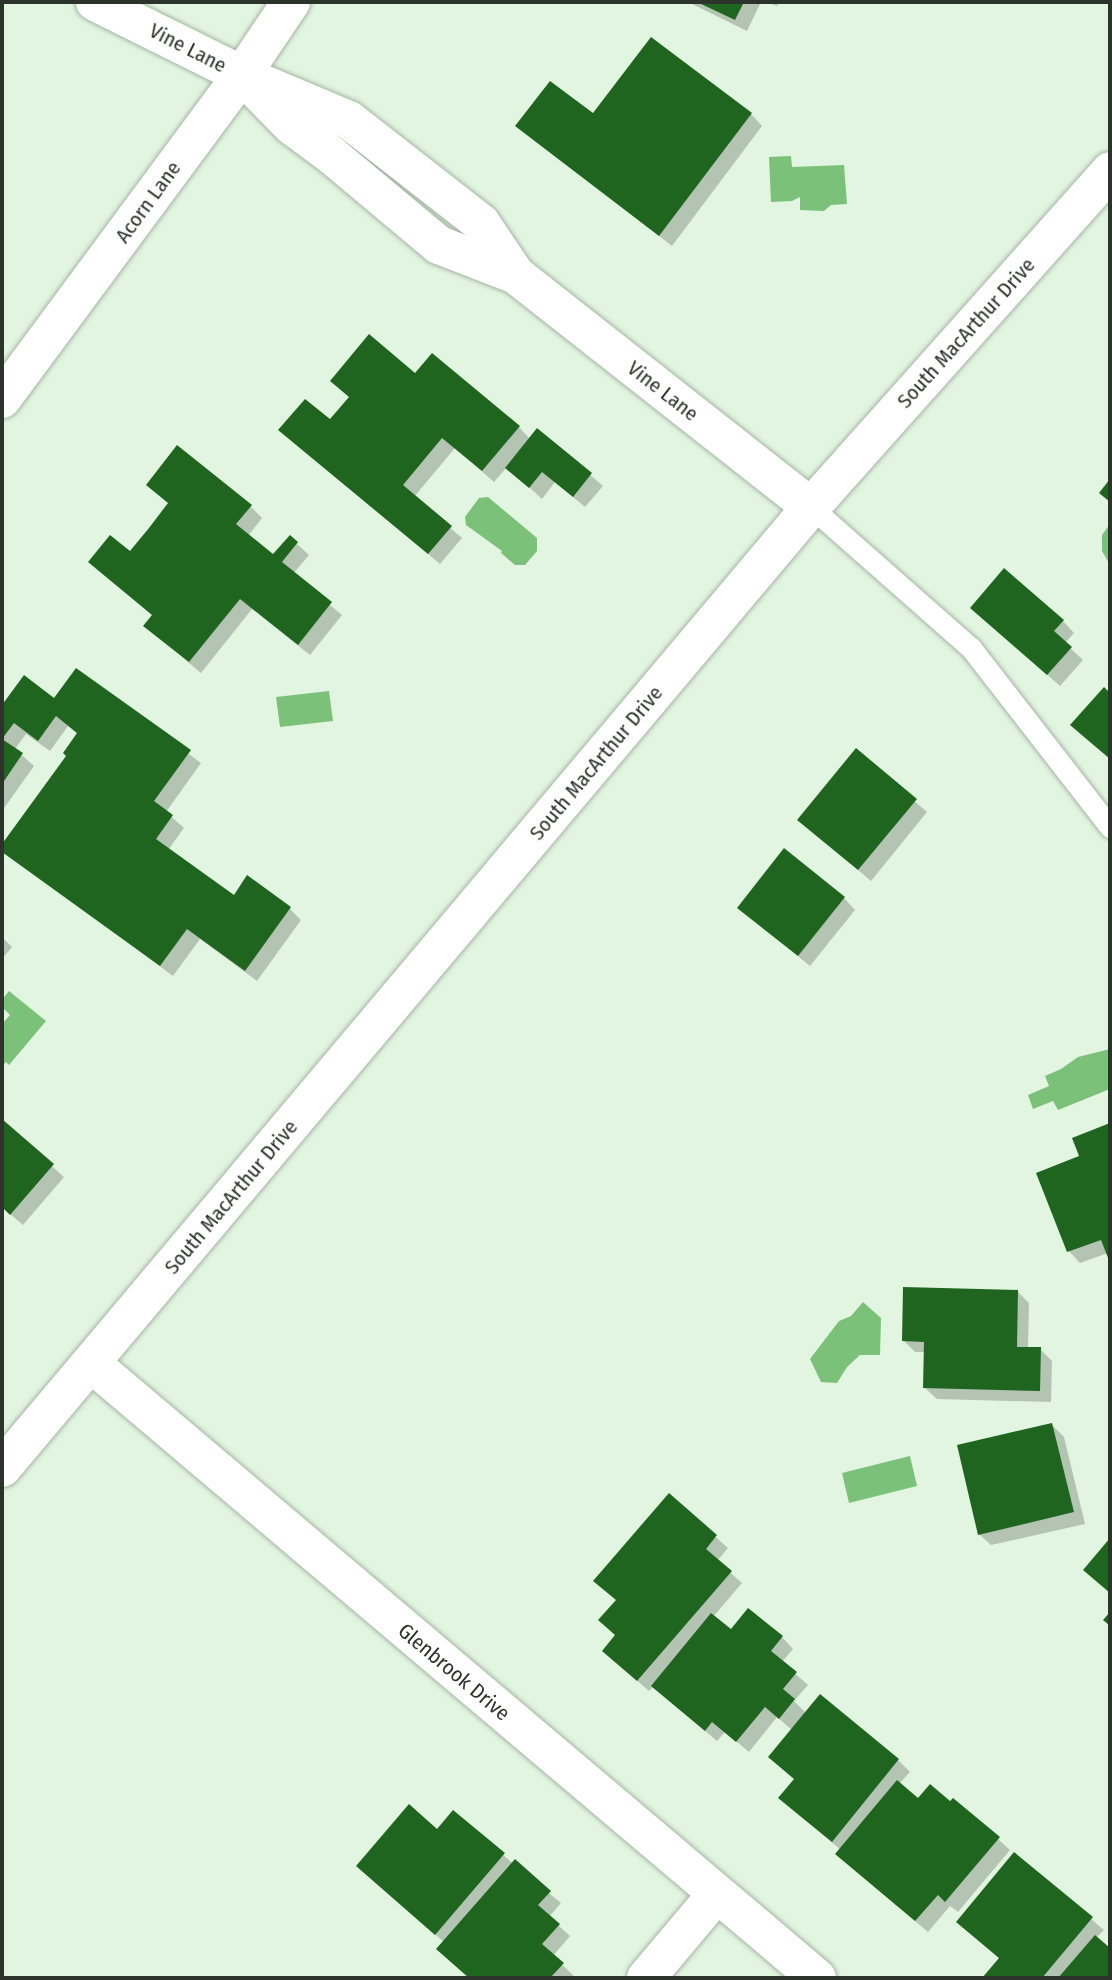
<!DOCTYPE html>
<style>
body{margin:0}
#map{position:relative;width:1112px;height:1980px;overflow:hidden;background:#e2f5e0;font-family:"Fira Sans Condensed",sans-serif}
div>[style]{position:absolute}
.water>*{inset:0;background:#7cc179}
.shadow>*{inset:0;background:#0003}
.building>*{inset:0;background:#1f6520}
.roads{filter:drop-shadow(0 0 2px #a4b6a3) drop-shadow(0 0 2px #a4b6a3)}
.service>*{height:21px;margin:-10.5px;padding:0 10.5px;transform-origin:10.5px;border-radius:10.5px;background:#fff}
.minor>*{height:38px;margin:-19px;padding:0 19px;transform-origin:19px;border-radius:19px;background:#fff}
.tertiary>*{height:38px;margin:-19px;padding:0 19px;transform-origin:19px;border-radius:19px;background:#fff}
span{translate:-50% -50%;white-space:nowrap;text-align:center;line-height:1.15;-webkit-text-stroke:7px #fff;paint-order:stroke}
.street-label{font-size:21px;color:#2b332b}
.frame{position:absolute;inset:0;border:4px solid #2b332b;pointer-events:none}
</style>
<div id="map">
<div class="water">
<div style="clip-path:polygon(791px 156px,792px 167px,844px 165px,847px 204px,831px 205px,824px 211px,800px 210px,800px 197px,792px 201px,771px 202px,769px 157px)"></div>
<div style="clip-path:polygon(488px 497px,537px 538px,537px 551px,525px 565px,515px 565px,501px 553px,502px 551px,466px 525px,465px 517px,479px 498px)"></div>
<div style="clip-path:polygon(1110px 524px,1110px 523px,1110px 565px,1102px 551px,1102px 535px)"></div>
<div style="clip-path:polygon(329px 691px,333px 721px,280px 727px,276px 697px)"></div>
<div style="clip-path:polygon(9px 991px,46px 1021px,9px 1065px,6px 1062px,2px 1067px,2px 1024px,10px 1015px,2px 1007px,2px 1000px)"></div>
<div style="clip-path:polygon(1110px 1049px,1110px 1089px,1058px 1110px,1053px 1101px,1033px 1109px,1028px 1095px,1049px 1086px,1045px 1076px,1061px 1069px,1078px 1057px)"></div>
<div style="clip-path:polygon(863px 1302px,881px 1318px,880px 1355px,860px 1355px,847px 1367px,837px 1383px,821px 1382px,810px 1359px,839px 1321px,851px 1316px)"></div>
<div style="clip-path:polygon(910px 1456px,917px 1486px,849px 1503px,842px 1473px)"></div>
</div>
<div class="shadow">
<div style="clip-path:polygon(688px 2px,761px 2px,747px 31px)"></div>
<div style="clip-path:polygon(767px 2px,779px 2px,777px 6px)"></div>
<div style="clip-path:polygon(751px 114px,762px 126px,672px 246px,517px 126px,593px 116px)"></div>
<div style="clip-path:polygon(415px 376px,519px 427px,530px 439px,538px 430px,603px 486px,585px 507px,555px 482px,542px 499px,507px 467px,494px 482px,455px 448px,414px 497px,462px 538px,440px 564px,292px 441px)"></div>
<div style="clip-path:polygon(250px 506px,262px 518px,248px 536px,274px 557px,290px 538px,297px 544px,309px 555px,293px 574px,342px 615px,310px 655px,252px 609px,201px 673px,145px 626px,154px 616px,90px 562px,130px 554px)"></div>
<div style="clip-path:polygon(984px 619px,1063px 621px,1074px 633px,1065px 643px,1083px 660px,1060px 686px)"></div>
<div style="clip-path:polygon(76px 670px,201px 763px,166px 812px,184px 828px,168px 850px,234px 897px,289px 908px,301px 920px,257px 981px,200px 939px,173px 976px,2px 850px,68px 756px,78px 734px,68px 726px,50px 751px,26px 734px,15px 749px,34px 766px,2px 811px,2px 708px,24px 677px,55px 700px)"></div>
<div style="clip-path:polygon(856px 751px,927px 812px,871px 881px,799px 820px)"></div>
<div style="clip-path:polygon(844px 898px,855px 910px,810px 966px,739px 908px)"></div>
<div style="clip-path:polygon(2px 937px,12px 947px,2px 959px)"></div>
<div style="clip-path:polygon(2px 1121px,64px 1177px,23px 1225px,2px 1207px)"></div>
<div style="clip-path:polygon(1110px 1125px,1110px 1259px,1108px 1253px,1080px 1263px,1069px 1251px,1081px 1157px,1075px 1139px)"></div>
<div style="clip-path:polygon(1017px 1291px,1029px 1303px,1028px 1349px,1040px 1349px,1052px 1361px,1051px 1402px,937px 1399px,925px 1388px,925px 1352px,915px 1352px,903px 1340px)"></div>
<div style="clip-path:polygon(1052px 1425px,1064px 1437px,1085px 1524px,991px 1545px,979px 1534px)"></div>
<div style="clip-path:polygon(669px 1496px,728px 1548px,717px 1561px,742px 1583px,713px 1617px,731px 1632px,782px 1637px,793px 1649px,782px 1662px,808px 1685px,794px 1701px,806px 1713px,898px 1760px,910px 1772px,899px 1784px,918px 1801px,998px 1839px,1010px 1850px,958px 1912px,950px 1906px,928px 1932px,849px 1865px,841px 1850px,792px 1809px,796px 1780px,792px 1730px,777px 1717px,749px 1752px,725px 1732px,717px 1741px,653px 1687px,649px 1691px,616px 1662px,618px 1601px)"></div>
<div style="clip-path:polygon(437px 1831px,503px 1855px,561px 1903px,549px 1917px,570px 1936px,553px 1956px,574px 1976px,572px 1978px,470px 1978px,450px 1961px,444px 1942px,358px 1866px)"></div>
<div style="clip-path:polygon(1015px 1854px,1104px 1930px,1096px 1938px,1110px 1951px,1110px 1978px,985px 1977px,1000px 1959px,958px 1922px)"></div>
</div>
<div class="building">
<div style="clip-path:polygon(697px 2px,744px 2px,735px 20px)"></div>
<div style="clip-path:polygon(651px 37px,752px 113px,659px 236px,515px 126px,550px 81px,593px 113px)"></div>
<div style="clip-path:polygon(369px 334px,415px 373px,432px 353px,520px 426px,482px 471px,442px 438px,403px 485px,452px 526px,428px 554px,278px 430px,305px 399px,330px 419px,349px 397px,330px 381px)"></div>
<div style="clip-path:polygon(537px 428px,592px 473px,573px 497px,542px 472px,529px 488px,505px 468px)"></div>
<div style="clip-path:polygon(177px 445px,252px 505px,236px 524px,273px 554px,290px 535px,298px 542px,282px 562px,332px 602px,298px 645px,240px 599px,189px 662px,143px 626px,152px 615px,88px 562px,110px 535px,130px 551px,149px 528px,168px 503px,146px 485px)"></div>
<div style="clip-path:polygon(1110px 479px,1110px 502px,1099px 493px)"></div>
<div style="clip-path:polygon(1004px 568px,1064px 620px,1054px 631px,1072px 647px,1047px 675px,970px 608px)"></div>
<div style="clip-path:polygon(76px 668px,191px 750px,154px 801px,173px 815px,156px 839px,234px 895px,247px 875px,291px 907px,245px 971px,187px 929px,160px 966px,2px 852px,2px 844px,66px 756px,63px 753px,77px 733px,56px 716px,38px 741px,14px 723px,2px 739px,23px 753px,2px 784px,2px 705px,24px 675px,54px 698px)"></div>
<div style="clip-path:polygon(1104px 687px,1110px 693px,1110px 759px,1070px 725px)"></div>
<div style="clip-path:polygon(856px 748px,917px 799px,858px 870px,797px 820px)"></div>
<div style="clip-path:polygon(784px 848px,845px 897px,798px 956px,737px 908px)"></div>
<div style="clip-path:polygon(2px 1119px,54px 1164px,10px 1215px,2px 1207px)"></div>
<div style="clip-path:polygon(1110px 1123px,1110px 1263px,1101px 1240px,1067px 1252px,1036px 1173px,1079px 1156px,1072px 1138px)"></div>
<div style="clip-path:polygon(903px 1287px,1018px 1290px,1017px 1347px,1041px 1347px,1040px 1391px,923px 1388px,924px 1342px,902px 1341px)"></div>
<div style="clip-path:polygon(1052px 1423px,1074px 1512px,978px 1535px,957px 1445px)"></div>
<div style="clip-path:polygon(669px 1493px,717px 1535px,706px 1549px,732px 1571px,637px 1681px,602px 1651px,615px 1635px,598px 1620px,616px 1600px,593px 1581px)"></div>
<div style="clip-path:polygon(1110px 1538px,1110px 1593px,1083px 1570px)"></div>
<div style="clip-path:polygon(748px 1608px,783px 1636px,771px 1651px,797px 1672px,783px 1689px,795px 1699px,779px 1719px,765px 1707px,736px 1742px,712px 1722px,705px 1731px,651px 1686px,711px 1613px,731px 1629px)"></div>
<div style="clip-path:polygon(1110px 1612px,1110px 1626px,1103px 1620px)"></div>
<div style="clip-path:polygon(820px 1694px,899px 1759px,832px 1842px,778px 1798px,794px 1779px,768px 1757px)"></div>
<div style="clip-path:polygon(897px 1780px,918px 1798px,930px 1784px,950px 1801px,953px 1798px,1000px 1837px,945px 1902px,938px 1895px,915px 1921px,835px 1854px)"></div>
<div style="clip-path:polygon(409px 1804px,437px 1829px,453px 1810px,505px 1853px,435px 1935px,356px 1866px)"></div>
<div style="clip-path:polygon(1014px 1852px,1093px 1917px,1042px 1978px,982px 1978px,999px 1958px,956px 1922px)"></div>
<div style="clip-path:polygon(515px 1859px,551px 1891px,538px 1905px,560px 1924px,542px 1944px,564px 1963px,550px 1978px,469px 1978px,436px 1949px)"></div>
<div style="clip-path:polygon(1095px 1935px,1110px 1948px,1110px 1978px,1058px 1978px)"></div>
</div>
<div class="roads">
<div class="service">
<div style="left:811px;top:507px;width:213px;rotate:41.4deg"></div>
<div style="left:971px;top:648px;width:227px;rotate:52.2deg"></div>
</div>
<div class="minor">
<div style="left:95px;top:2px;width:164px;rotate:26.4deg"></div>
<div style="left:242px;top:75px;width:116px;rotate:22.8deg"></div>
<div style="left:349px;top:120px;width:167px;rotate:38deg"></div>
<div style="left:481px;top:223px;width:63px;rotate:56.1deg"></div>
<div style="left:242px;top:75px;width:71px;rotate:45.6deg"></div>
<div style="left:292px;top:126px;width:47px;rotate:36.4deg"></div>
<div style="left:330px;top:154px;width:142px;rotate:39.9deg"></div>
<div style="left:439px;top:245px;width:83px;rotate:21.3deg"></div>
<div style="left:516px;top:275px;width:375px;rotate:38.2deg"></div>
<div style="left:2px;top:399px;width:403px;rotate:-53.5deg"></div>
<div style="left:242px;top:75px;width:88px;rotate:-56.1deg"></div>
<div style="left:92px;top:1364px;width:950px;rotate:40.26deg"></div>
<div style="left:646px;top:1978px;width:109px;rotate:-49.9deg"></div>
</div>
<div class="tertiary">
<div style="left:2px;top:1468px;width:1256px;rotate:-49.91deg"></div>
<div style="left:811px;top:507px;width:450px;rotate:-48.3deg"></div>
</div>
</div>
<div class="street-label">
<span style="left:188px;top:48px;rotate:27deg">Vine Lane</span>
<span style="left:148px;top:202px;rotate:-54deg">Acorn Lane</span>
<span style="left:966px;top:333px;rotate:-48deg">South MacArthur Drive</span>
<span style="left:663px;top:391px;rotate:38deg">Vine Lane</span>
<span style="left:596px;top:763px;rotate:-50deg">South MacArthur Drive</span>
<span style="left:231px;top:1197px;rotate:-50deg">South MacArthur Drive</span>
<span style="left:454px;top:1672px;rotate:40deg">Glenbrook Drive</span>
</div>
<div class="frame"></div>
</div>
